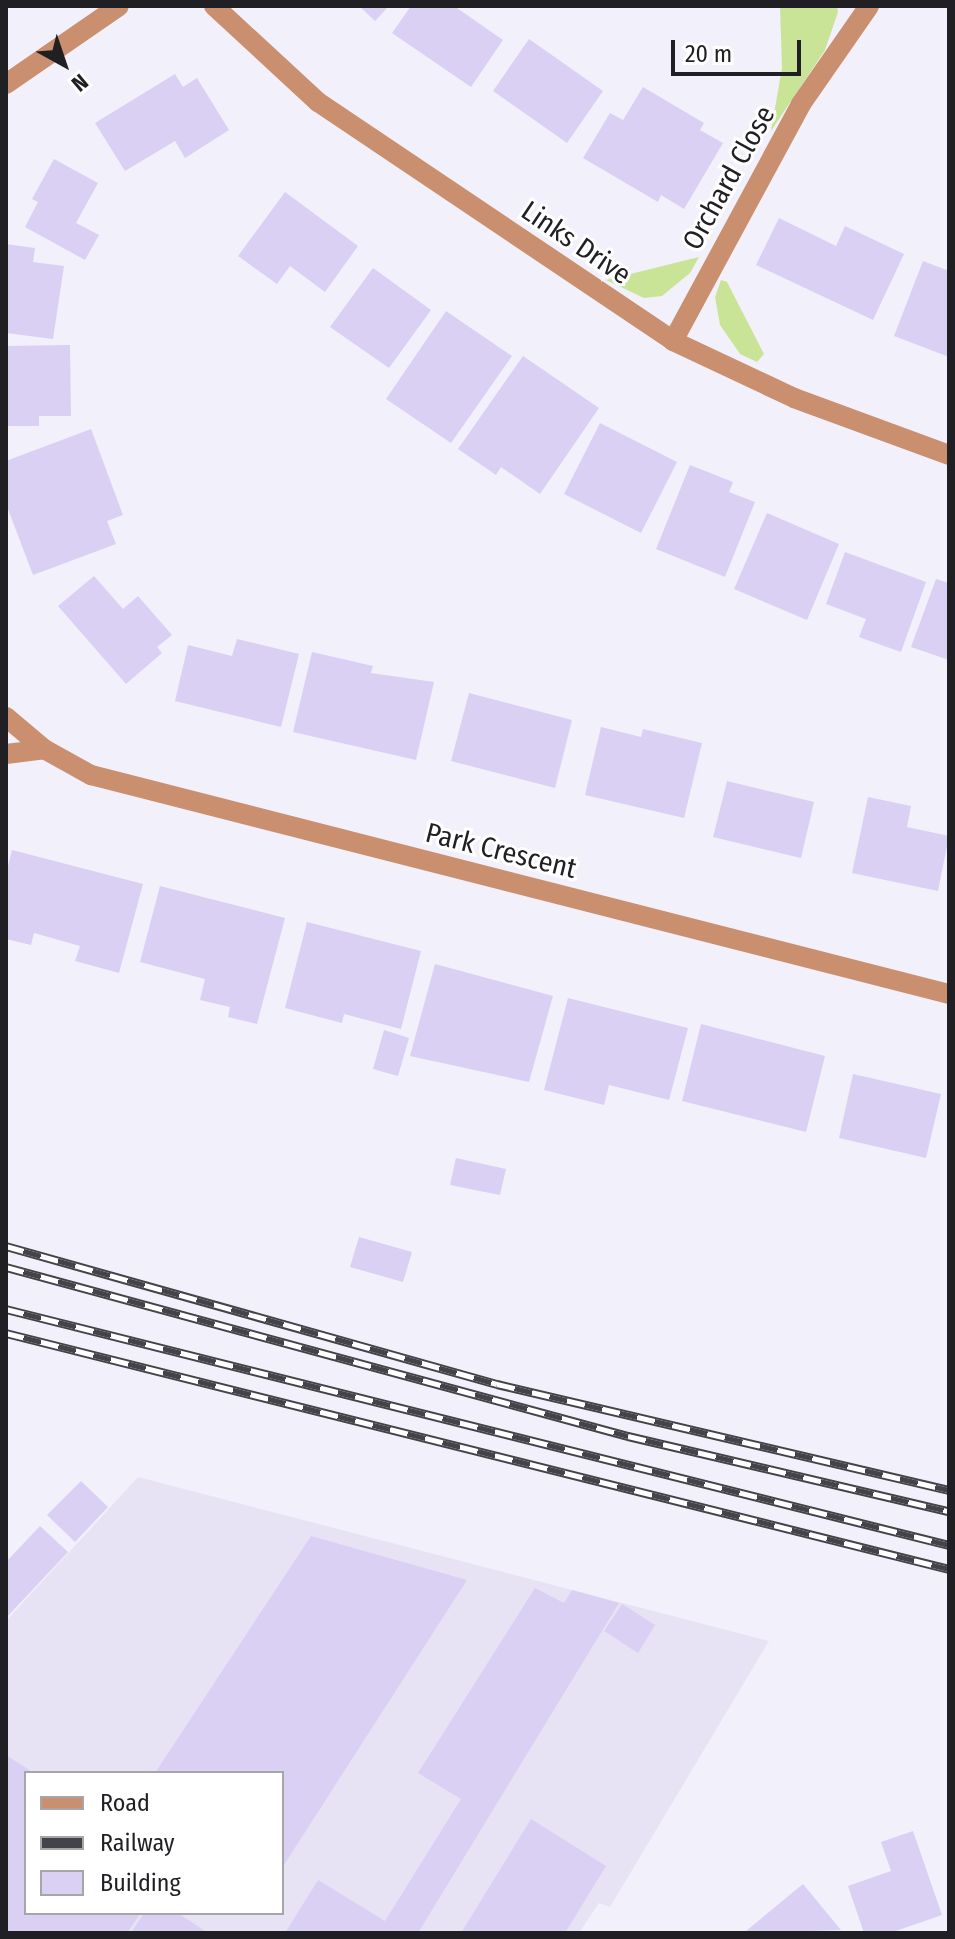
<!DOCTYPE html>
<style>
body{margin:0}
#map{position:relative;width:955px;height:1939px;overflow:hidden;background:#f2f0fb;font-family:"Fira Sans Condensed",sans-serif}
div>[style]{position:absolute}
.built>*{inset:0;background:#e7e3f5}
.green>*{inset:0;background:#c9e496}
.building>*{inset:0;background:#d9d0f4}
.street>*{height:20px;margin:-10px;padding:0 10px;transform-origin:10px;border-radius:10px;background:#c98f6f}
.rail>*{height:9px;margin-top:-4.5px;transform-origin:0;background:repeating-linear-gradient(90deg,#fff 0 18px,#444349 0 36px);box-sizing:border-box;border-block:2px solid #444349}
span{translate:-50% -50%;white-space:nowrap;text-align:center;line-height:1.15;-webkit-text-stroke:6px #fff;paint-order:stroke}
.street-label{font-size:28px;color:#201f23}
.frame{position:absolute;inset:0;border:8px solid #201f23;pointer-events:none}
.legend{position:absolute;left:24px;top:1771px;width:260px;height:144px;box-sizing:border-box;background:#fff;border:2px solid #a6a5a7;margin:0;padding:10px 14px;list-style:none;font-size:24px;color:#201f23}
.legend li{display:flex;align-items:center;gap:16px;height:40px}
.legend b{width:40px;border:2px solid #a6a5a7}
.north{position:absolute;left:24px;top:24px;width:80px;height:80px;-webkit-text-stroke:6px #fff;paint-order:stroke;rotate:140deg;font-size:22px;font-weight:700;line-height:32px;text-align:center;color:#201f23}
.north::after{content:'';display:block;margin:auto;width:28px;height:36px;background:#201f23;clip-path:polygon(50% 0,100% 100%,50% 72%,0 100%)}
.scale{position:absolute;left:671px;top:40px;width:130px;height:36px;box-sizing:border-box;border:4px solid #201f23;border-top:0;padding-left:10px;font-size:24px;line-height:28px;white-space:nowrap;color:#201f23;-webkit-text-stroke:6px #fff;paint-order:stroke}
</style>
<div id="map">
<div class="built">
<div style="clip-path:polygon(evenodd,138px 1477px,769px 1641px,610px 1907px,599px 1903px,579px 1933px,6px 1933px,6px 1621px,138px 1477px,26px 1773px,282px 1773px,282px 1913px,26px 1913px,26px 1773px)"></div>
</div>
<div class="green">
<div style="clip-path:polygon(780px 6px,837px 6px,838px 12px,825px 50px,771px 131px,782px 68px)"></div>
<div style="clip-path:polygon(699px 257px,690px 273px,662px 296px,644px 298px,606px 280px)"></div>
<div style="clip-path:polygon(721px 280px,727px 282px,764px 354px,757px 362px,740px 354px,720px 325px,715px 297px)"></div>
</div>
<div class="building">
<div style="clip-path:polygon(359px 6px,389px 6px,375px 21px)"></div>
<div style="clip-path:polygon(411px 6px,454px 6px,503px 40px,471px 87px,392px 33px)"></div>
<div style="clip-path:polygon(529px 39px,603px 91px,567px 143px,493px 91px)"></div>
<div style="clip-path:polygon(175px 74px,183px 87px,197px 78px,229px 130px,185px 158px,175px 141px,125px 171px,95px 123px)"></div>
<div style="clip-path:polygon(643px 87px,704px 123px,700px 130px,723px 143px,684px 209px,661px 195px,658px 202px,583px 158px,610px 113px,623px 120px)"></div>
<div style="clip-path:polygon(54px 159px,98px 183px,76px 223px,99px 235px,85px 260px,25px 227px,38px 202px,32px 199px)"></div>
<div style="clip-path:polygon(285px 192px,358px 246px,325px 292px,290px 266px,277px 284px,238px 256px)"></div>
<div style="clip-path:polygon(779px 218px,836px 246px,845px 226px,904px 254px,873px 320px,756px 265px)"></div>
<div style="clip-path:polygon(6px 244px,35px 248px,33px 262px,64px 266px,53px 339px,6px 333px)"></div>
<div style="clip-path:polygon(923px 261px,949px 271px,949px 357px,894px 336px)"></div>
<div style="clip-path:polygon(373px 268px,431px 310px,389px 368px,330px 327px)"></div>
<div style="clip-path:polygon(446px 311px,512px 356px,451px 443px,386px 399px)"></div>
<div style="clip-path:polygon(70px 345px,71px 416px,39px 416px,39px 426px,6px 426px,6px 346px)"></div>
<div style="clip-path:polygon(523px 356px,599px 408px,540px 494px,501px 467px,496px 475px,458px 449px)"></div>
<div style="clip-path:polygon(600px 423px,677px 462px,641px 533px,564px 494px)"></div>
<div style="clip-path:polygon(91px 429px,123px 515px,107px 521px,116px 544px,33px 575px,6px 504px,6px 461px)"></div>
<div style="clip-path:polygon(690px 465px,733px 482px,729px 492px,755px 502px,725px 577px,656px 549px)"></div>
<div style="clip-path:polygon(767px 513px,839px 544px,807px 620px,734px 589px)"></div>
<div style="clip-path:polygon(845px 552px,926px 582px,901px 652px,859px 637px,866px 619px,826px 604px)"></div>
<div style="clip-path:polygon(94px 576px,123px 609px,138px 596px,172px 635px,157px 647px,162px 653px,126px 684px,58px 606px)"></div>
<div style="clip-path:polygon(936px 579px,949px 583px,949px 660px,911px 647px)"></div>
<div style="clip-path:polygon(237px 639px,299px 654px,281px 727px,175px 701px,188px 645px,232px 656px)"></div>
<div style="clip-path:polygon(312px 652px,373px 666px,371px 673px,434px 682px,416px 760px,293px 732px)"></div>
<div style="clip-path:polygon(469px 693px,572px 720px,555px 788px,451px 761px)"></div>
<div style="clip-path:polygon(601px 727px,641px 737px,643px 729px,702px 743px,684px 818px,585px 795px)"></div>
<div style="clip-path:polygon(727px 781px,814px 802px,801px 858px,713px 837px)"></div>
<div style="clip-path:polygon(868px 797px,911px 806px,907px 827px,949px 836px,938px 891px,852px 873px)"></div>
<div style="clip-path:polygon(12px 850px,143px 884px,119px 973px,75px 961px,80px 946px,34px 933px,31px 945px,6px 939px,6px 874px)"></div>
<div style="clip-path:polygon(160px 886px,285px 918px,257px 1024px,228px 1017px,230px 1007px,200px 1000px,205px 979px,140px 962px)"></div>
<div style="clip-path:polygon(307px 922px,421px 951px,401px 1029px,344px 1014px,342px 1023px,285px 1008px)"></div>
<div style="clip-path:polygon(435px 964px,553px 996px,529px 1082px,410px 1056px)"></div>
<div style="clip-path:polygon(568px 998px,688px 1028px,669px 1100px,609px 1085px,604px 1105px,544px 1090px)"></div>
<div style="clip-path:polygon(701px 1024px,825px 1056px,806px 1132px,682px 1101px)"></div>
<div style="clip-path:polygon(384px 1030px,409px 1038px,398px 1076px,373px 1069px)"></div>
<div style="clip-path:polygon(853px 1074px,941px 1094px,926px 1158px,839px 1138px)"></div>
<div style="clip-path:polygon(456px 1158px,506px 1169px,500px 1195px,450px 1185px)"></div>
<div style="clip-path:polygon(359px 1237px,412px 1252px,403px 1282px,350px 1267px)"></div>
<div style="clip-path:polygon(81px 1481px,108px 1507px,75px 1542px,47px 1515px)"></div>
<div style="clip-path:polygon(40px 1526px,68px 1552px,6px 1618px,6px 1562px)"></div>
<div style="clip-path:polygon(311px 1536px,467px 1580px,282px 1868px,282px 1773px,155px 1773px)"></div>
<div style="clip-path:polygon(535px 1588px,564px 1603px,572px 1590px,619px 1603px,418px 1933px,285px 1933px,318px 1880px,385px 1921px,461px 1799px,418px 1773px)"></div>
<div style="clip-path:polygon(622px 1604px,655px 1625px,638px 1653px,604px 1631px)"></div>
<div style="clip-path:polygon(6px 1755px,34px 1773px,26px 1773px,26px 1913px,141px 1913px,127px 1933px,6px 1933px)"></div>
<div style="clip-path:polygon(531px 1819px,606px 1866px,565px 1933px,461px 1933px)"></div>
<div style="clip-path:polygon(913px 1831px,942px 1915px,890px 1933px,864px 1933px,848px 1886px,891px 1871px,881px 1842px)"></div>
<div style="clip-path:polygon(803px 1884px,841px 1930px,747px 1933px,746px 1931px)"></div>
<div style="clip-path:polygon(144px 1913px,178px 1913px,208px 1933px,131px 1933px)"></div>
</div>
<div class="street">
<div style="left:214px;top:6px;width:142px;rotate:42.7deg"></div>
<div style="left:318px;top:102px;width:428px;rotate:33.9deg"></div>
<div style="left:673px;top:341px;width:134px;rotate:25.2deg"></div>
<div style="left:794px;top:398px;width:165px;rotate:20.2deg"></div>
<div style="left:6px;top:84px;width:137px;rotate:-34.6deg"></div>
<div style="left:673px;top:341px;width:269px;rotate:-61.6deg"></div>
<div style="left:801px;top:104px;width:119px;rotate:-55.2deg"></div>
<div style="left:6px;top:717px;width:50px;rotate:40.1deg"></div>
<div style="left:44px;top:749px;width:54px;rotate:29deg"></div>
<div style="left:91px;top:775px;width:886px;rotate:14.32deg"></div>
<div style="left:6px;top:754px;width:38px;rotate:-7deg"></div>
</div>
<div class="rail">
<div style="left:6px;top:1246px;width:510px;rotate:15.7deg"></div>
<div style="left:497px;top:1384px;width:464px;rotate:13.2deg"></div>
<div style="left:6px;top:1267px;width:645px;rotate:15.2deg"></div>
<div style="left:628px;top:1436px;width:330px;rotate:13.2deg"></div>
<div style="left:6px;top:1309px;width:972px;rotate:14.05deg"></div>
<div style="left:6px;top:1333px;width:972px;rotate:14.05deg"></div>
</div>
<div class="street-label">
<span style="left:729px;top:178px;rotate:-61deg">Orchard Close</span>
<span style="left:576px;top:243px;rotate:34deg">Links Drive</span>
<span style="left:501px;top:851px;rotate:14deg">Park Crescent</span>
</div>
<div class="frame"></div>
<ul class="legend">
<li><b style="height:10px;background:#c98f6f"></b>Road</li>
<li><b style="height:10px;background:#444349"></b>Railway</li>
<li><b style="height:22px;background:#d9d0f4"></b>Building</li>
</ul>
<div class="north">N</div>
<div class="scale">20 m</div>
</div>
